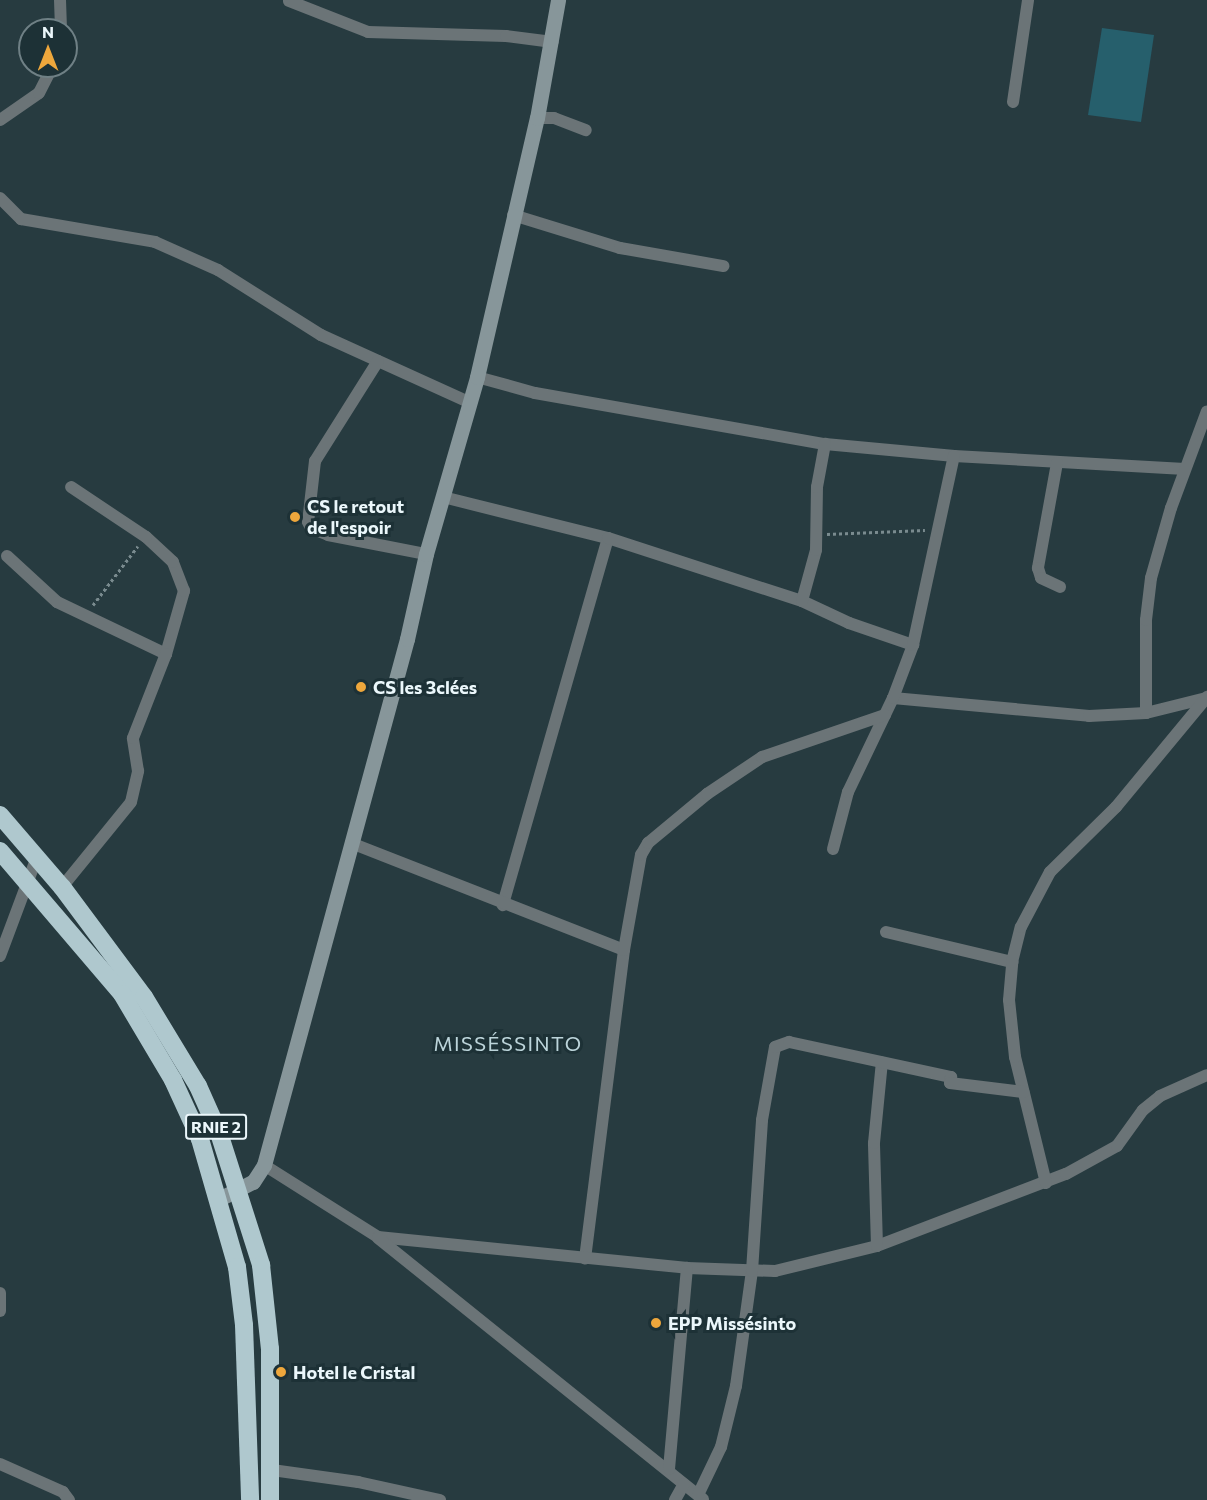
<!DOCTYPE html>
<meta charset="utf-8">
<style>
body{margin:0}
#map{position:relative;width:1207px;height:1500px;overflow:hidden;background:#273b40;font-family:Commissioner,sans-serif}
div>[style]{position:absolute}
.green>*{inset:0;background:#265f6c}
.path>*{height:3px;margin-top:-1.5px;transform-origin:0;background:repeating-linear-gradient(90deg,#7a8b8f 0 3px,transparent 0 6px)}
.street>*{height:12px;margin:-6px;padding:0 6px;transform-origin:6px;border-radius:6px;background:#6b7477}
.secondary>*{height:15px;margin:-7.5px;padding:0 7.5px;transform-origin:7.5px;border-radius:7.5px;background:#87969a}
.highway>*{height:18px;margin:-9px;padding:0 9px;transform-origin:9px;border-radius:9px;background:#afc8ce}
.dots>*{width:16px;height:16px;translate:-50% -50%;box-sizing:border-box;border:3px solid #1d3136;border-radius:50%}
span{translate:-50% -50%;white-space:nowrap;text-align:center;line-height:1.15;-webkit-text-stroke:6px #1d3136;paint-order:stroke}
.shield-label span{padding:2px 4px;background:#1d3136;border:2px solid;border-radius:4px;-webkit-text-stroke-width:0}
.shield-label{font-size:16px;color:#ebf7fb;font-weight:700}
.poi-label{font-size:18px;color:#ebf7fb;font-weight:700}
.left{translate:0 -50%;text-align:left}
.neighbourhood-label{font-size:20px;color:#bcd4da;letter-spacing:1.5px}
.north{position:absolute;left:18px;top:18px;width:60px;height:60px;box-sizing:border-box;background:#1d3136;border:2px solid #6f8085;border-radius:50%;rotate:0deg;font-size:16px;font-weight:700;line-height:24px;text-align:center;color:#ebf7fb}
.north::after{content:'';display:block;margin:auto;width:21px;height:27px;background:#eea73c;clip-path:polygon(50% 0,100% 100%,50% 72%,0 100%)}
</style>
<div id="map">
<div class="green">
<div style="clip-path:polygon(1102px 28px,1154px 35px,1141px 122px,1088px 115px)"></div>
</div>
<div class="path">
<div style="left:827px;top:534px;width:98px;rotate:-2.3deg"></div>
<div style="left:93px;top:605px;width:74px;rotate:-52.7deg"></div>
</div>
<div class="street">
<div style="left:60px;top:0;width:30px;rotate:88deg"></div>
<div style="left:289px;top:1px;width:85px;rotate:21.4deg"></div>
<div style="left:368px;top:32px;width:138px;rotate:1.7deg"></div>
<div style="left:506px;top:36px;width:47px;rotate:7.3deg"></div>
<div style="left:1013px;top:102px;width:103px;rotate:-81.6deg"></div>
<div style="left:537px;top:118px;width:17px"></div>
<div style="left:554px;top:118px;width:34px;rotate:21deg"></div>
<div style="left:0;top:120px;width:47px;rotate:-34.7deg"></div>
<div style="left:39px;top:93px;width:30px;rotate:-63deg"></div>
<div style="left:0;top:198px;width:30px;rotate:45deg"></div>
<div style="left:21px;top:219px;width:136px;rotate:9.7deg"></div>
<div style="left:155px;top:242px;width:69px;rotate:24deg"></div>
<div style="left:218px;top:270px;width:122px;rotate:32.3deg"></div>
<div style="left:321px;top:335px;width:162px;rotate:24.4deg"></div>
<div style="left:513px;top:215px;width:112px;rotate:17.1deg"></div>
<div style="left:620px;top:248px;width:105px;rotate:9.9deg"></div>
<div style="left:378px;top:361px;width:118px;rotate:122.2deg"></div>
<div style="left:315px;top:461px;width:61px;rotate:96.5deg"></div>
<div style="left:308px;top:522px;width:7px;rotate:63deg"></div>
<div style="left:311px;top:528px;width:18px;rotate:22deg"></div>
<div style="left:328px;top:535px;width:100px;rotate:11deg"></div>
<div style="left:477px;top:377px;width:60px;rotate:15.4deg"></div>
<div style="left:535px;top:393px;width:294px;rotate:10deg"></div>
<div style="left:825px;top:444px;width:130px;rotate:5.3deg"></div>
<div style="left:954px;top:456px;width:231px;rotate:3.2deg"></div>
<div style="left:1057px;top:463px;width:107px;rotate:100.3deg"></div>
<div style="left:1038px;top:568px;width:10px;rotate:73deg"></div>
<div style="left:1041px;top:578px;width:21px;rotate:25deg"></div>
<div style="left:443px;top:497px;width:170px;rotate:14deg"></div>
<div style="left:608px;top:538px;width:382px;rotate:106deg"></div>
<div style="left:608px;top:538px;width:204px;rotate:18deg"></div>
<div style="left:802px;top:601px;width:52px;rotate:25.1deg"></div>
<div style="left:849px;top:623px;width:68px;rotate:19deg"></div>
<div style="left:7px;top:556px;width:68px;rotate:42.6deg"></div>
<div style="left:57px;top:602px;width:121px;rotate:25.5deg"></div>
<div style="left:166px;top:654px;width:66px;rotate:-74.1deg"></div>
<div style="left:184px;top:591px;width:31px;rotate:-111deg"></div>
<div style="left:173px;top:562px;width:37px;rotate:-137deg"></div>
<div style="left:146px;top:537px;width:90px;rotate:-146.3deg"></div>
<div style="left:802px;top:601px;width:53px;rotate:-74.6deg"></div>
<div style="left:816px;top:550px;width:63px;rotate:-89.1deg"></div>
<div style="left:817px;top:487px;width:44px;rotate:-79.5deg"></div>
<div style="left:893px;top:698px;width:197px;rotate:5.2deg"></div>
<div style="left:1089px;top:716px;width:57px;rotate:-3deg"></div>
<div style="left:1146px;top:713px;width:62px;rotate:-14deg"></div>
<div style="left:1146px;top:713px;width:93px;rotate:-90deg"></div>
<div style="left:1146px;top:620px;width:42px;rotate:-83.2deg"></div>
<div style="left:1151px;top:578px;width:73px;rotate:-74.1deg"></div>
<div style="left:1171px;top:508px;width:103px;rotate:-69.6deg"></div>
<div style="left:351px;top:843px;width:293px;rotate:21.4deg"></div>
<div style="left:624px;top:950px;width:311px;rotate:97.2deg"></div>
<div style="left:833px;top:849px;width:59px;rotate:-75.3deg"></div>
<div style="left:848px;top:792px;width:104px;rotate:-64.4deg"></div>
<div style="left:893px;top:698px;width:57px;rotate:-69.3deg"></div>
<div style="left:913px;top:645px;width:193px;rotate:-77.8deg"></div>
<div style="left:62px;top:887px;width:109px;rotate:-50.9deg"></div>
<div style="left:131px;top:802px;width:32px;rotate:-77deg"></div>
<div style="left:138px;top:771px;width:33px;rotate:-99deg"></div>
<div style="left:133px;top:738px;width:90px;rotate:-68.6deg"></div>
<div style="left:886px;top:932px;width:130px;rotate:13.4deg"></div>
<div style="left:624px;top:950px;width:97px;rotate:-79.9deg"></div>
<div style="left:641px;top:855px;width:14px;rotate:-60deg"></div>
<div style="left:648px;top:843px;width:77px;rotate:-39.7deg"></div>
<div style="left:707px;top:794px;width:66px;rotate:-33.9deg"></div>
<div style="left:762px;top:757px;width:130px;rotate:-18.9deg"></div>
<div style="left:0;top:956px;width:106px;rotate:-69.5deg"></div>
<div style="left:264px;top:1165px;width:135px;rotate:32.3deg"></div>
<div style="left:378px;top:1237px;width:311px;rotate:5.7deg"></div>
<div style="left:687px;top:1268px;width:88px;rotate:2deg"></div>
<div style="left:775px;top:1271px;width:105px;rotate:-13.8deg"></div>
<div style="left:877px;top:1246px;width:202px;rotate:-20.9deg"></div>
<div style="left:1066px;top:1174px;width:58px;rotate:-28.8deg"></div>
<div style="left:1117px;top:1146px;width:44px;rotate:-54.2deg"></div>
<div style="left:1143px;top:1110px;width:22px;rotate:-39deg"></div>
<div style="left:1160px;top:1096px;width:51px;rotate:-24.1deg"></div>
<div style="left:1046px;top:1183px;width:130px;rotate:-103.8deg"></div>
<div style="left:1015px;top:1057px;width:57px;rotate:-96deg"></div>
<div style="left:1009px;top:1000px;width:38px;rotate:-85deg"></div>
<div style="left:1012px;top:962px;width:36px;rotate:-76deg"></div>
<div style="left:1021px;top:927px;width:62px;rotate:-62.2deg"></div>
<div style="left:1050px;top:872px;width:93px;rotate:-44.6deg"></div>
<div style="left:1116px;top:807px;width:143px;rotate:-50.4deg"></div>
<div style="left:378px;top:1238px;width:417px;rotate:38.8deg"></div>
<div style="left:877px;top:1246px;width:103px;rotate:-91.7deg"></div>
<div style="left:874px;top:1143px;width:81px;rotate:-84.4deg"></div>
<div style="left:0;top:1293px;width:18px;rotate:90deg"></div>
<div style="left:0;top:1464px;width:69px;rotate:24deg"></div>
<div style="left:63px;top:1492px;width:10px;rotate:53deg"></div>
<div style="left:669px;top:1469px;width:202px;rotate:-84.9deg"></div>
<div style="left:272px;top:1470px;width:87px;rotate:7.9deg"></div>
<div style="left:358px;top:1482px;width:84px;rotate:12.4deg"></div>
<div style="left:698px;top:1495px;width:53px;rotate:-64.4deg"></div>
<div style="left:721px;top:1447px;width:63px;rotate:-76.2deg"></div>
<div style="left:736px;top:1386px;width:116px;rotate:-82.1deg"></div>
<div style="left:752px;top:1271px;width:151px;rotate:-86.2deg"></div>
<div style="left:762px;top:1120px;width:74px;rotate:-79.9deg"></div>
<div style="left:775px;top:1047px;width:15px;rotate:-20deg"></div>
<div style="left:789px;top:1042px;width:166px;rotate:12.2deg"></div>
<div style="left:951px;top:1077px;width:6px;rotate:99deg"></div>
<div style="left:950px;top:1083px;width:74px;rotate:7deg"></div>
<div style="left:675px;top:1500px;width:18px;rotate:-61deg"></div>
</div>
<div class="secondary">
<div style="left:219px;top:1199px;width:38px;rotate:-27deg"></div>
<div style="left:253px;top:1182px;width:20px;rotate:-57deg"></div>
<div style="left:264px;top:1165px;width:545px;rotate:-74.79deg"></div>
<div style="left:407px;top:639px;width:87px;rotate:-77.4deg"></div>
<div style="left:426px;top:554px;width:184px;rotate:-73.9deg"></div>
<div style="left:477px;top:377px;width:266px;rotate:-77deg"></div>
<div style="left:537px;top:118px;width:120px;rotate:-79.9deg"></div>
</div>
<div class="highway">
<div style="left:0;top:815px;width:95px;rotate:49.3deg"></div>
<div style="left:62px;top:887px;width:137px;rotate:53.3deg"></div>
<div style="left:144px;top:997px;width:104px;rotate:58.8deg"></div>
<div style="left:198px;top:1086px;width:51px;rotate:65.9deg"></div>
<div style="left:219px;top:1133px;width:139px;rotate:72.3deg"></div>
<div style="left:261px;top:1265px;width:84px;rotate:83.9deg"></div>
<div style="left:270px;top:1349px;width:151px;rotate:90deg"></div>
<div style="left:0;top:851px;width:188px;rotate:49.5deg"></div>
<div style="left:122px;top:994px;width:100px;rotate:59.3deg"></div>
<div style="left:173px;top:1080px;width:65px;rotate:65.4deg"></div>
<div style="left:200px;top:1139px;width:133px;rotate:73.9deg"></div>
<div style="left:237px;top:1267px;width:58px;rotate:83.1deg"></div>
<div style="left:244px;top:1325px;width:175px;rotate:88deg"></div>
</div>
<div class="dots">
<div style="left:295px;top:517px;background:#eea73c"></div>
<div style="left:361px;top:687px;background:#eea73c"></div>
<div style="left:656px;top:1323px;background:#eea73c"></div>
<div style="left:281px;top:1372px;background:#eea73c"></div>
</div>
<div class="shield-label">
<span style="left:216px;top:1127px">RNIE 2</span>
</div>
<div class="poi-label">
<span class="left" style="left:307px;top:517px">CS le retout<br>de l'espoir</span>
<span class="left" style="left:373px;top:687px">CS les 3clées</span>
<span class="left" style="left:668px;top:1323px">EPP Missésinto</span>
<span class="left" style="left:293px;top:1372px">Hotel le Cristal</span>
</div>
<div class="neighbourhood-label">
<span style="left:508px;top:1043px">MISSÉSSINTO</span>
</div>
<div class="north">N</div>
</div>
